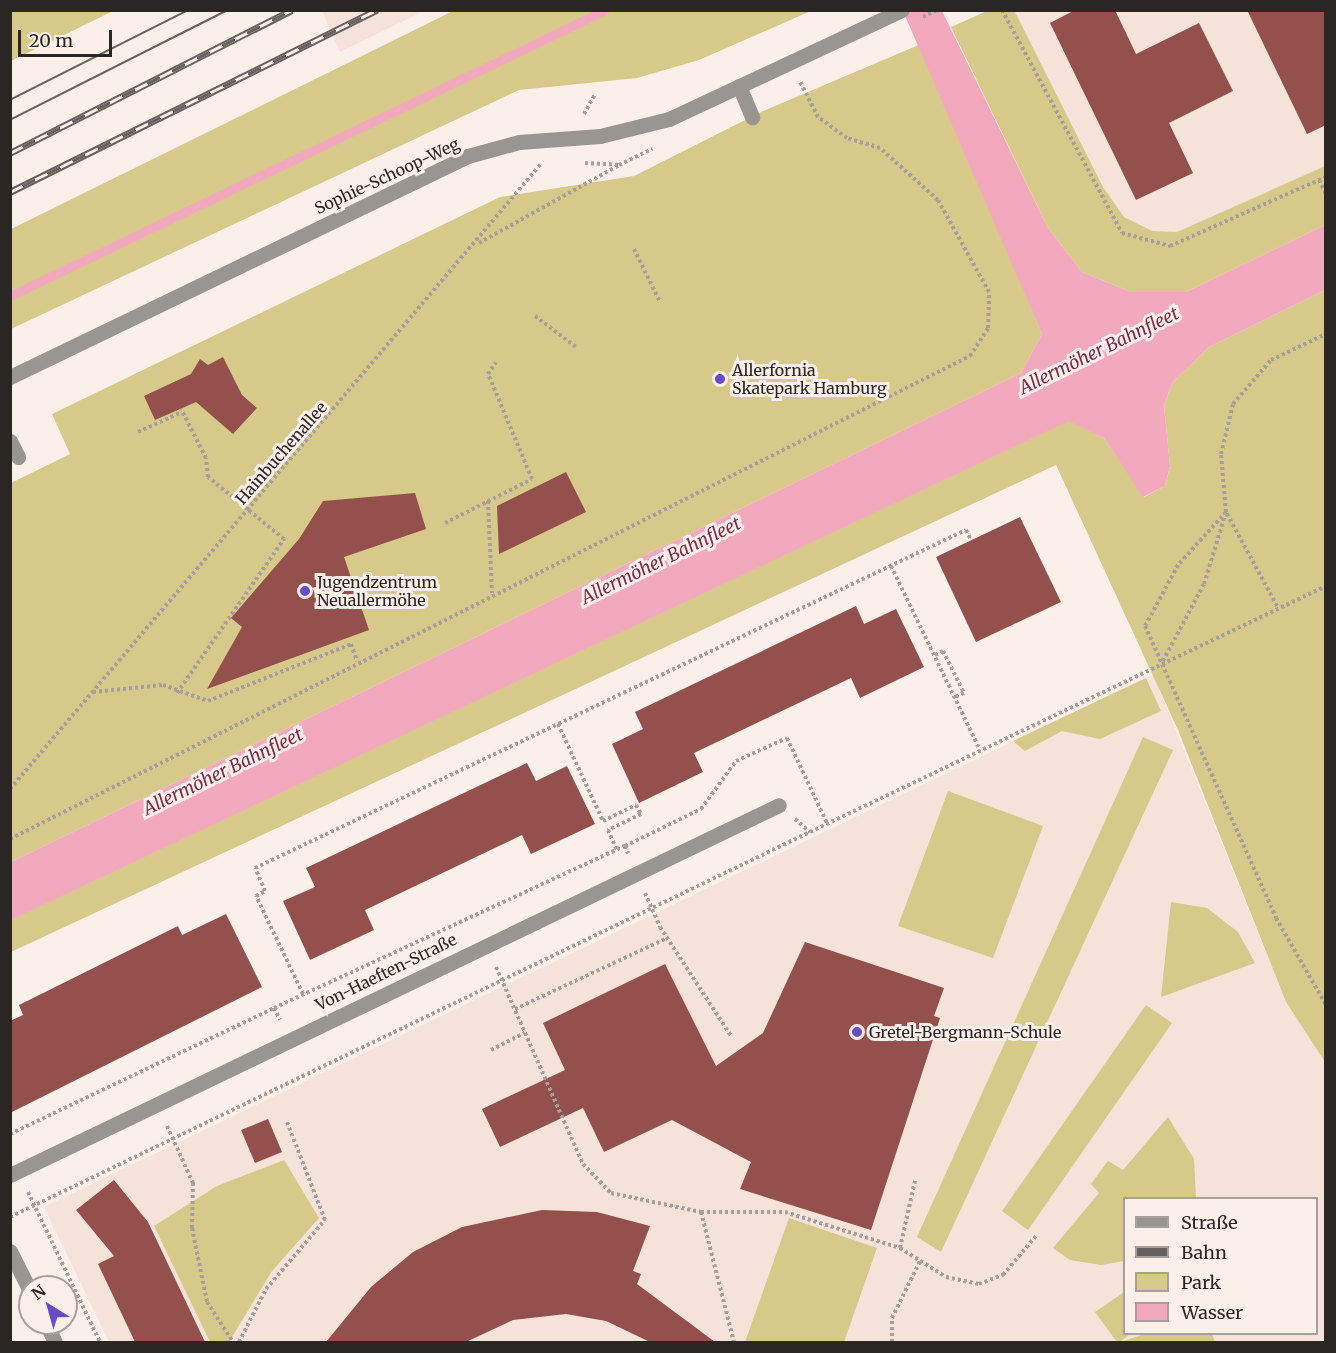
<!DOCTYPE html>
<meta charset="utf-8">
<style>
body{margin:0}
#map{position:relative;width:1336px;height:1353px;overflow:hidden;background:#fbefea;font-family:Merriweather,serif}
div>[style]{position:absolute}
.built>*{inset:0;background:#f5e2d9}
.green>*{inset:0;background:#d7c98a}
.water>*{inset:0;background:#f2a8bd}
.stream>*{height:9px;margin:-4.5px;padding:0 4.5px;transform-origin:4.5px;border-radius:4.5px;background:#f2a8bd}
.building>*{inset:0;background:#93504c}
.path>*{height:4px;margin-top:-2px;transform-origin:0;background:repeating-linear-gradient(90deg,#a79f9b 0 3px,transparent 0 6px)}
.minor>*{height:15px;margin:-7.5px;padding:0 7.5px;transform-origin:7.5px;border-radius:7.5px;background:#999692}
.tram>*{height:1.5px;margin:-0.75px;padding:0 0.75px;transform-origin:0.75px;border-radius:0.75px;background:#67615e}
.rail>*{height:7px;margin-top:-3.5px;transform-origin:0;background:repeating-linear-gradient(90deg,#fbefea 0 14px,#67615e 0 28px);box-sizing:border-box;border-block:2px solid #67615e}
.dots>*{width:16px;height:16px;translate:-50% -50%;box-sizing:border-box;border:3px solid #fbefea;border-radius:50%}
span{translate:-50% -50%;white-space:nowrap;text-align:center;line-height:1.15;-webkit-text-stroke:6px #fbefea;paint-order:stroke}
.street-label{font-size:16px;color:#2a2624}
.poi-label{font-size:16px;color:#2a2624}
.left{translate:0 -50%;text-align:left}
.water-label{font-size:18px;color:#7f2a4a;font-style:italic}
.frame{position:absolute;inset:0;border:12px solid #2a2624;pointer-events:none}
.legend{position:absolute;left:1123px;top:1197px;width:195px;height:138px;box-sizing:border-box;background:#fbefea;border:2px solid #a79f9b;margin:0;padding:8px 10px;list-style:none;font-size:18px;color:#2a2624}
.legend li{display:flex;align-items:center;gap:12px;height:30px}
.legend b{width:30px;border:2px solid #a79f9b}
.north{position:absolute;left:18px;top:1275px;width:60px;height:60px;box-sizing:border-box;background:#fbefea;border:2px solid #a79f9b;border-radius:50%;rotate:323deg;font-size:16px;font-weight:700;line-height:24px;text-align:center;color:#2a2624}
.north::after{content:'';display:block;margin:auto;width:21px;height:27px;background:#684cc5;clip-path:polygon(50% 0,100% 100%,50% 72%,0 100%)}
.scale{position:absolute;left:18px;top:30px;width:94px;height:27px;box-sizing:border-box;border:3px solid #2a2624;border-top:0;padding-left:8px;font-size:18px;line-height:21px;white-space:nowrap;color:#2a2624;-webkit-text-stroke:4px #fbefea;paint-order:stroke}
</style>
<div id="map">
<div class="built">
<div style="clip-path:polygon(322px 11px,424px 11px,340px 52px)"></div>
<div style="clip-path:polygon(1325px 11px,1325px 166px,1177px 232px,1152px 231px,1124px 217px,1103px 187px,1015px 12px)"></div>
<div style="clip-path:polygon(evenodd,1153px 674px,1286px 1002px,1325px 1062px,1325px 1342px,109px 1342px,44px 1207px,1153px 674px,1124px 1198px,1316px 1198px,1316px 1334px,1124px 1334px,1124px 1198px)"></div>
</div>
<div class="green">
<div style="clip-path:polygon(11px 10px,113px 10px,113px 11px,11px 61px)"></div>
<div style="clip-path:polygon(453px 11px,811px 11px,699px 60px,637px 78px,519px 90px,11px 329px,11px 229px)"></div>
<div style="clip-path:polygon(987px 11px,1015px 12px,1103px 187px,1124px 217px,1152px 231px,1177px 232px,1325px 166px,1325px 225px,1186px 292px,1131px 292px,1082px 272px,1048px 228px,951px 27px)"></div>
<div style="clip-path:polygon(921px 44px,1042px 334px,1021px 373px,11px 862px,11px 483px,70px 454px,52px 414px,500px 197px,634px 176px,761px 112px)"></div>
<div style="clip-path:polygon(1325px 290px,1325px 1062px,1286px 1002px,1178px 730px,1056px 465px,11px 952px,10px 920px,1070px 420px,1104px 438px,1144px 497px,1165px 486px,1170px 466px,1164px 406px,1172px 383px,1209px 347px)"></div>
<div style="clip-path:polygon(1146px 678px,1161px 711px,1100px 739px,1062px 731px,1025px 751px,1013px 741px)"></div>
<div style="clip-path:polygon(1143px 737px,1173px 750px,941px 1252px,917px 1237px)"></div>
<div style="clip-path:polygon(948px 791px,1043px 826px,993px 958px,898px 926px)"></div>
<div style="clip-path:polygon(1171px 902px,1207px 908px,1238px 932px,1255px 963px,1161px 997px)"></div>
<div style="clip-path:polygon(1146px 1005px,1172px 1023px,1028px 1230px,1002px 1211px)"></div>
<div style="clip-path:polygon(1168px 1117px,1194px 1159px,1196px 1198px,1124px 1198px,1124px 1261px,1101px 1265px,1070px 1260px,1053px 1248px,1099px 1193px,1091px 1184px,1108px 1161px,1123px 1170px)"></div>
<div style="clip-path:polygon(284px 1160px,319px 1218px,272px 1271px,229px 1342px,210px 1342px,154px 1226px,217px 1186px)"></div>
<div style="clip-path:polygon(789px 1218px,877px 1248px,844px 1342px,745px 1342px)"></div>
<div style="clip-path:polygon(1124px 1292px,1124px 1334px,1130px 1334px,1120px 1342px,1145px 1334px,1212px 1334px,1215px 1342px,1117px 1342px,1095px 1312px)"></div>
</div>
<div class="water">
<div style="clip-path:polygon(903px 11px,942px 11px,1048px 228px,1082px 272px,1131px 292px,1186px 292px,1325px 225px,1325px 290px,1209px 347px,1172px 383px,1164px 406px,1170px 466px,1165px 486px,1143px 497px,1104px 438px,1069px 421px,11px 920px,11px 862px,1021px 373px,1042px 334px)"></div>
</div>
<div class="stream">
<div style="left:10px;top:296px;width:660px;rotate:-25.67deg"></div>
</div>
<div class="building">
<div style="clip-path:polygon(1075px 10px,1115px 10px,1136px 54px,1199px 23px,1233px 91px,1169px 123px,1193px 173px,1136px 200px,1050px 23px)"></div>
<div style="clip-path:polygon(1247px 10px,1326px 10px,1326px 125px,1307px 134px)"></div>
<div style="clip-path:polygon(223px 357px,242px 395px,257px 408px,233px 434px,196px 402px,155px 420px,144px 396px,191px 374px,200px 359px,208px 365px)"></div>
<div style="clip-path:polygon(566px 472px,586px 512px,499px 554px,497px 506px)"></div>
<div style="clip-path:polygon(415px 493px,426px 529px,344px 557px,369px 630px,207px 689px,242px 627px,231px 618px,299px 539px,323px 501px)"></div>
<div style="clip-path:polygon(1020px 517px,1061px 602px,976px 642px,936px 557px)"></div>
<div style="clip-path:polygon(856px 606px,864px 624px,896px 609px,924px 667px,860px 698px,851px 678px,694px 753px,703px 772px,639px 803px,612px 744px,643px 729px,635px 712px)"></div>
<div style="clip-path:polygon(527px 763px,536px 781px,567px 766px,595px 824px,531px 854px,522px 835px,365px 910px,374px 930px,310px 960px,283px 901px,315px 887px,306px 868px)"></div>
<div style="clip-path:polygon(226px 914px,262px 987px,10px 1113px,10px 1021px,23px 1015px,19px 1005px,178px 926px,182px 935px)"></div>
<div style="clip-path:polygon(805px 942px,944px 988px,934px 1016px,940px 1018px,871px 1230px,740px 1189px,751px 1162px,672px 1120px,604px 1152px,583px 1108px,500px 1147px,482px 1109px,565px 1070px,543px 1023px,665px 964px,716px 1066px,763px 1033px)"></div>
<div style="clip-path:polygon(268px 1119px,282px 1152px,255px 1163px,241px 1130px)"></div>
<div style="clip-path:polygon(114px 1180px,148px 1222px,205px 1342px,135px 1342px,98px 1264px,114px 1256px,76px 1210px)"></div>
<div style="clip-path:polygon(542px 1210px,597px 1212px,650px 1226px,633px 1271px,641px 1274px,637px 1284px,715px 1342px,650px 1342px,606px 1321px,566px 1314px,513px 1320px,466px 1342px,326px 1342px,371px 1287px,413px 1252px,462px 1227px)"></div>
</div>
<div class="path">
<div style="left:1002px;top:10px;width:253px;rotate:61.7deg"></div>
<div style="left:1122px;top:233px;width:50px;rotate:15.2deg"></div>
<div style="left:1170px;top:246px;width:171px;rotate:-23.9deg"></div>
<div style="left:923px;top:17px;width:16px;rotate:-27deg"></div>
<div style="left:584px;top:114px;width:23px;rotate:-61deg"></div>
<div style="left:585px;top:163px;width:34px;rotate:3deg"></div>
<div style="left:619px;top:165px;width:37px;rotate:-26deg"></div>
<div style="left:1319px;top:180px;width:16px;rotate:63deg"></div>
<div style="left:479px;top:243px;width:160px;rotate:-29.1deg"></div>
<div style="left:634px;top:249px;width:59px;rotate:63.9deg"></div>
<div style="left:535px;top:316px;width:51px;rotate:37.1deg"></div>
<div style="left:138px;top:432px;width:48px;rotate:-24.4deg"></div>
<div style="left:488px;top:501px;width:92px;rotate:87.5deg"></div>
<div style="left:445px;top:523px;width:97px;rotate:-26.8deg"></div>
<div style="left:532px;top:479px;width:114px;rotate:-112.7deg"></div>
<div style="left:488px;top:374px;width:14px;rotate:-56deg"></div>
<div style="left:891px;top:566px;width:204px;rotate:64.2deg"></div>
<div style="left:1277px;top:606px;width:107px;rotate:-118.5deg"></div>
<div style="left:1226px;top:512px;width:72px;rotate:132.2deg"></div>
<div style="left:1178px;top:565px;width:69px;rotate:118.4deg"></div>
<div style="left:1145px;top:626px;width:320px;rotate:65.8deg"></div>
<div style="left:1276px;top:918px;width:100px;rotate:60.1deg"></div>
<div style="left:935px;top:655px;width:9px;rotate:-27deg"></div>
<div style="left:943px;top:651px;width:47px;rotate:63.4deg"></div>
<div style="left:964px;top:693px;width:10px;rotate:156deg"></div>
<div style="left:1163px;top:661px;width:87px;rotate:-62deg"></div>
<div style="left:1204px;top:584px;width:75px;rotate:-73deg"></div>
<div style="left:1226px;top:512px;width:58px;rotate:-94.9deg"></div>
<div style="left:1221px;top:454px;width:51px;rotate:-76.5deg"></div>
<div style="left:1233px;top:404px;width:58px;rotate:-49.2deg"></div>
<div style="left:1271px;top:360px;width:61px;rotate:-25.3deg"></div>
<div style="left:93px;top:692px;width:70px;rotate:-5.7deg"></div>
<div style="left:163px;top:685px;width:48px;rotate:19.6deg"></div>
<div style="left:208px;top:701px;width:154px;rotate:-21.7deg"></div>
<div style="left:351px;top:644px;width:18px;rotate:71deg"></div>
<div style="left:177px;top:693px;width:188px;rotate:-55.2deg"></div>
<div style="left:284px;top:539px;width:98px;rotate:-140.8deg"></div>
<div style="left:208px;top:477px;width:19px;rotate:-96deg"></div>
<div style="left:206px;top:458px;width:55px;rotate:-117deg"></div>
<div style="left:558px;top:724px;width:107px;rotate:65.1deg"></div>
<div style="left:603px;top:821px;width:37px;rotate:-26deg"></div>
<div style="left:636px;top:805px;width:10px;rotate:61deg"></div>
<div style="left:641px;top:814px;width:37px;rotate:154deg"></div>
<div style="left:608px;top:830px;width:22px;rotate:66deg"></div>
<div style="left:10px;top:789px;width:819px;rotate:-49.66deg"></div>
<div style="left:795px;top:819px;width:20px;rotate:41deg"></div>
<div style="left:810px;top:832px;width:572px;rotate:-25.49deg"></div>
<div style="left:10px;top:839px;width:1075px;rotate:-26.71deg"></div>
<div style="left:970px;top:356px;width:33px;rotate:-57deg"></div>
<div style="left:988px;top:328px;width:36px;rotate:-88deg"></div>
<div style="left:989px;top:292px;width:105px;rotate:-119deg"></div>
<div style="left:938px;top:200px;width:78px;rotate:-138.1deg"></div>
<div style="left:880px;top:148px;width:34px;rotate:-163deg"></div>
<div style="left:847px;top:138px;width:36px;rotate:-144deg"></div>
<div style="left:818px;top:117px;width:39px;rotate:-117deg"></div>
<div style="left:625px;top:846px;width:85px;rotate:-26deg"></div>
<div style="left:701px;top:809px;width:59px;rotate:-53.9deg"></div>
<div style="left:736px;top:761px;width:56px;rotate:-24.3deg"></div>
<div style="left:787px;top:738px;width:94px;rotate:64.8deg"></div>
<div style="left:645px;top:893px;width:37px;rotate:66deg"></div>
<div style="left:660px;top:927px;width:130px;rotate:56.9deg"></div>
<div style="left:496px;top:967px;width:215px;rotate:66.2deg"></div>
<div style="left:583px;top:1164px;width:40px;rotate:46deg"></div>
<div style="left:611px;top:1193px;width:92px;rotate:11.9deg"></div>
<div style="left:701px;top:1212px;width:134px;rotate:75.8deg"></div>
<div style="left:303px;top:994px;width:109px;rotate:-115.6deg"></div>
<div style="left:256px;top:896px;width:10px;rotate:-29deg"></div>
<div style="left:265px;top:891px;width:25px;rotate:-113deg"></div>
<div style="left:255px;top:868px;width:787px;rotate:-25.43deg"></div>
<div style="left:966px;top:530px;width:11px;rotate:63deg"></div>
<div style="left:274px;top:1008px;width:387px;rotate:-24.8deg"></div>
<div style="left:625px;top:846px;width:8px;rotate:67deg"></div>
<div style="left:515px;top:1009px;width:168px;rotate:-25deg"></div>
<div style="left:491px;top:1050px;width:38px;rotate:-27deg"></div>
<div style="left:167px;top:1126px;width:63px;rotate:65.5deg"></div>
<div style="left:193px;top:1183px;width:45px;rotate:91.3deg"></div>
<div style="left:192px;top:1228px;width:76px;rotate:78.5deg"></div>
<div style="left:207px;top:1302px;width:48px;rotate:57deg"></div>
<div style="left:10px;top:1134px;width:293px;rotate:-25.5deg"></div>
<div style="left:274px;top:1008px;width:13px;rotate:63deg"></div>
<div style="left:28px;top:1192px;width:166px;rotate:64.4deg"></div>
<div style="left:701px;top:1212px;width:84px"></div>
<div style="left:785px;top:1212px;width:121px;rotate:17.4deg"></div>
<div style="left:900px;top:1248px;width:54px;rotate:32.2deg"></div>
<div style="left:946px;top:1277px;width:34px;rotate:12deg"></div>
<div style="left:979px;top:1284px;width:26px;rotate:-21deg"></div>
<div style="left:1003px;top:1275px;width:51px;rotate:-49.8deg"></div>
<div style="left:10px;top:1217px;width:888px;rotate:-25.7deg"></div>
<div style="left:900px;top:1248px;width:69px;rotate:-77.4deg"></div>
<div style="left:239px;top:1342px;width:59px;rotate:-63deg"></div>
<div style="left:266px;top:1289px;width:91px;rotate:-49.5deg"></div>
<div style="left:325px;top:1220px;width:105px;rotate:-111.2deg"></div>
<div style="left:892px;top:1342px;width:24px;rotate:-90deg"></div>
<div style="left:892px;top:1318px;width:64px;rotate:-63.8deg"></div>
</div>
<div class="minor">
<div style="left:739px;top:86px;width:34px;rotate:67deg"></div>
<div style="left:10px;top:377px;width:509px;rotate:-25.76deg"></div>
<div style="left:468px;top:156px;width:53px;rotate:-15.4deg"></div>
<div style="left:519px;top:142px;width:81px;rotate:-4.2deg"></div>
<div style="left:600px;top:136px;width:71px;rotate:-13.8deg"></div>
<div style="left:669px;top:119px;width:257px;rotate:-25.1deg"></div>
<div style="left:10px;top:441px;width:18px;rotate:63deg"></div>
<div style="left:10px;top:1175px;width:853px;rotate:-25.69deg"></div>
<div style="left:10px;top:1251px;width:45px;rotate:63.4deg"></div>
<div style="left:46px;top:1323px;width:21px;rotate:65deg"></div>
</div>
<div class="tram">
<div style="left:10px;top:100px;width:199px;rotate:-26.8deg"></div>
<div style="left:10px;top:120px;width:244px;rotate:-26.8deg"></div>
</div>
<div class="rail">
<div style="left:10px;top:153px;width:316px;rotate:-26.9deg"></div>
<div style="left:10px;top:192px;width:410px;rotate:-26.4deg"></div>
</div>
<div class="dots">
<div style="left:720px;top:379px;background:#684cc5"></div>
<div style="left:305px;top:591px;background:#684cc5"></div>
<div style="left:857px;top:1032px;background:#684cc5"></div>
</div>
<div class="street-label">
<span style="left:387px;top:176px;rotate:-25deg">Sophie-Schoop-Weg</span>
<span style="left:281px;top:453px;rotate:-49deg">Hainbuchenallee</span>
<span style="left:386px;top:972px;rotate:-26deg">Von-Haeften-Straße</span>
</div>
<div class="poi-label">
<span class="left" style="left:732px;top:379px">Allerfornia<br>Skatepark Hamburg</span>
<span class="left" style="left:317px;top:591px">Jugendzentrum<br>Neuallermöhe</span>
<span class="left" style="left:869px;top:1032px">Gretel-Bergmann-Schule</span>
</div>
<div class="water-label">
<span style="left:1099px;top:351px;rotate:-26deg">Allermöher Bahnfleet</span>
<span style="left:661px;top:561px;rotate:-26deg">Allermöher Bahnfleet</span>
<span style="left:223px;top:772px;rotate:-26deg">Allermöher Bahnfleet</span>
</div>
<div class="frame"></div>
<ul class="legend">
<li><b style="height:8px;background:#999692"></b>Straße</li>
<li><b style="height:8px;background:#67615e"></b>Bahn</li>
<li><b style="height:16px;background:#d7c98a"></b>Park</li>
<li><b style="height:16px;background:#f2a8bd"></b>Wasser</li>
</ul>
<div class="north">N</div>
<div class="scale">20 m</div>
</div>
